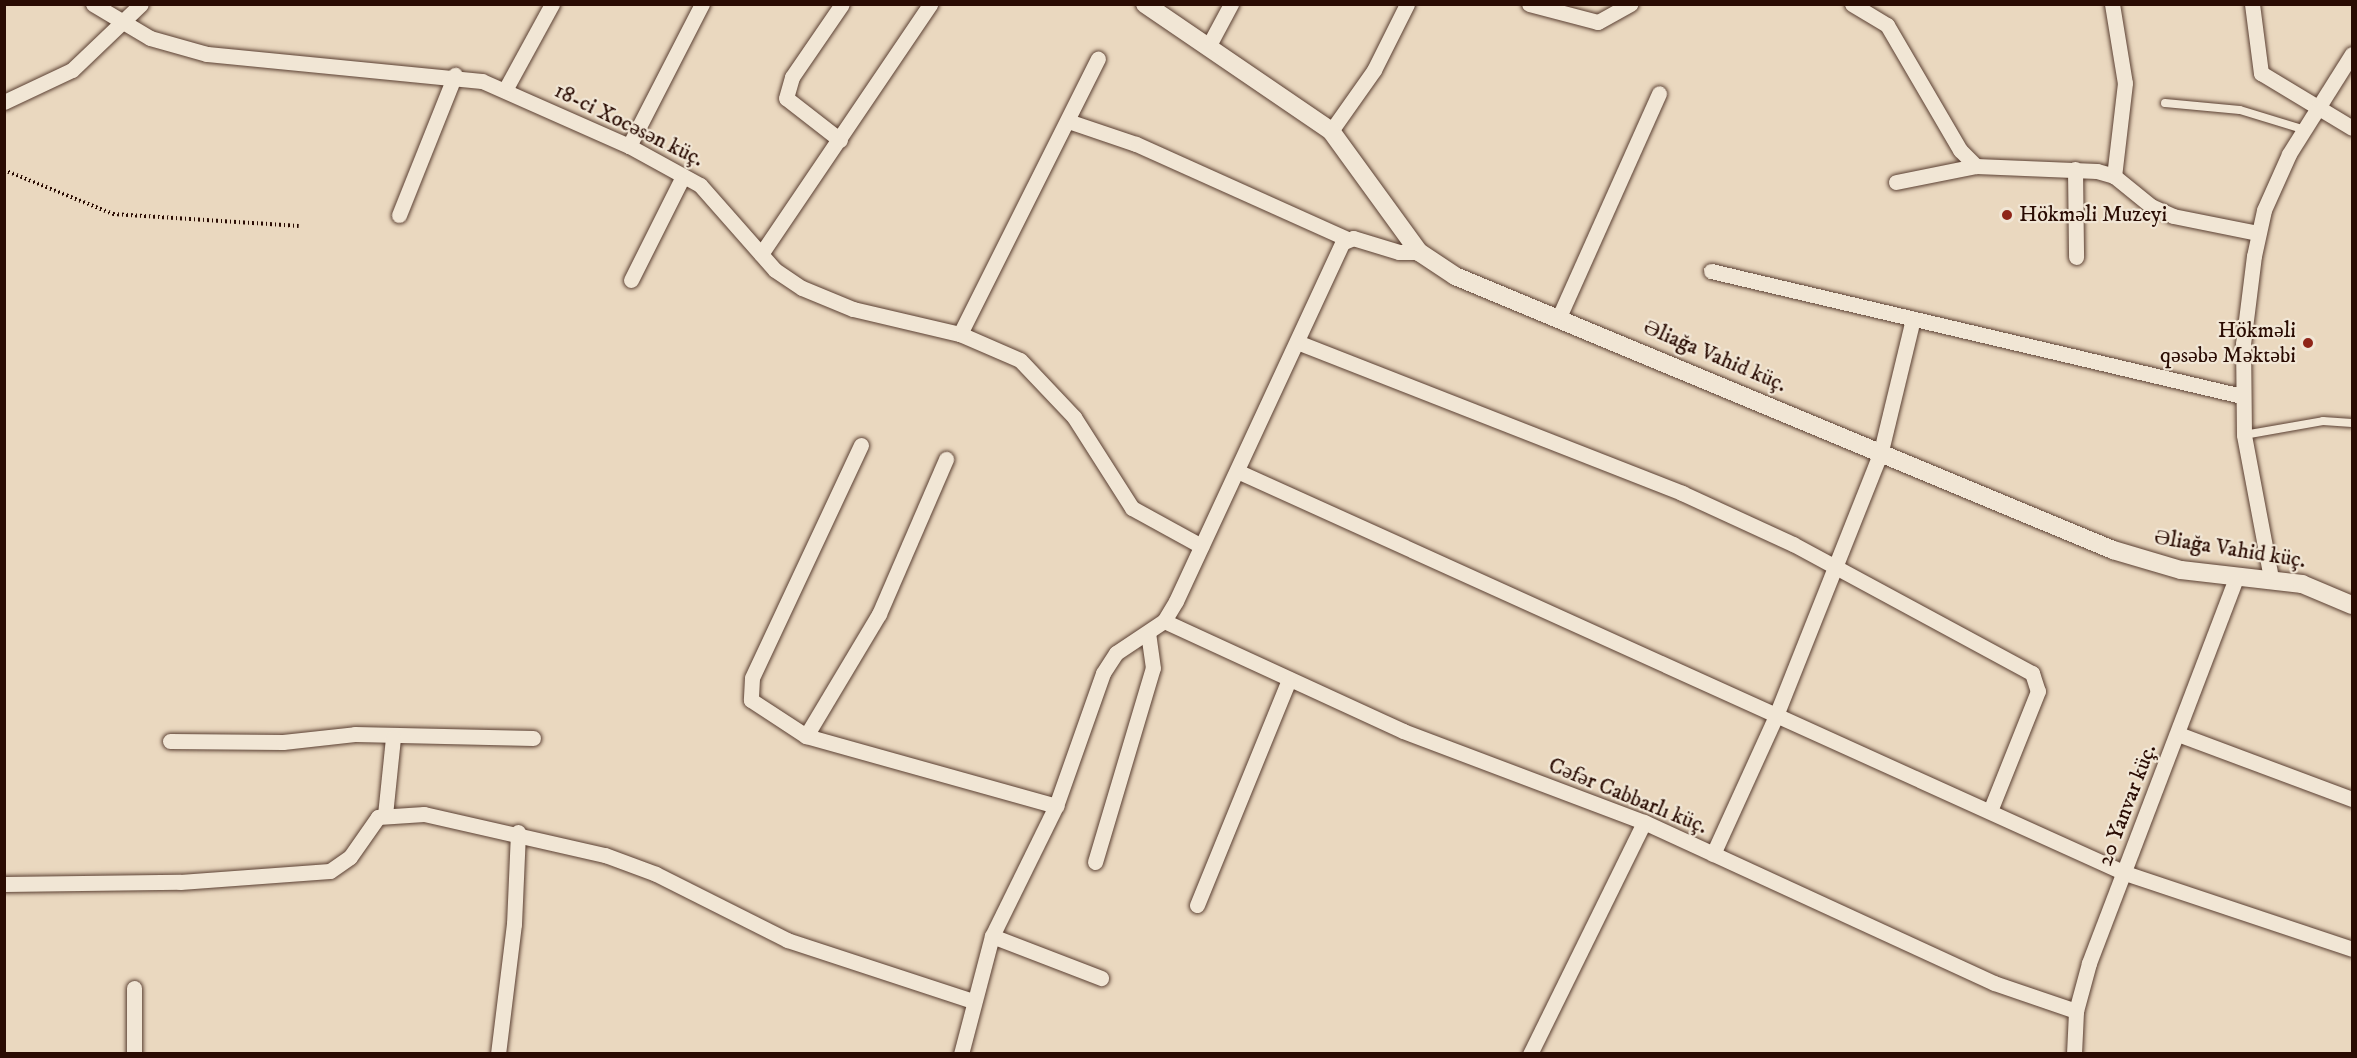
<!DOCTYPE html>
<meta charset="utf-8">
<style>
body{margin:0}
#map{position:relative;width:2357px;height:1058px;overflow:hidden;background:#ead8bf;font-family:"IM FELL DW Pica",serif}
div>[style]{position:absolute}
.path>*{height:4px;margin-top:-2px;transform-origin:0;background:repeating-linear-gradient(90deg,#2a0c03 0 1.5px,transparent 0 4.5px)}
.roads{filter:drop-shadow(0 0 2px #5a3f32) drop-shadow(0 0 2px #5a3f32)}
.service>*{height:8px;margin:-4px;padding:0 4px;transform-origin:4px;border-radius:4px;background:#f1e6d5}
.minor>*{height:15px;margin:-7.5px;padding:0 7.5px;transform-origin:7.5px;border-radius:7.5px;background:#f1e6d5}
.tertiary>*{height:18px;margin:-9px;padding:0 9px;transform-origin:9px;border-radius:9px;background:#f1e6d5}
.dots>*{width:16px;height:16px;translate:-50% -50%;box-sizing:border-box;border:3px solid #f1e6d5;border-radius:50%}
span{translate:-50% -50%;white-space:nowrap;text-align:center;line-height:1.15;-webkit-text-stroke:4.5px #f1e6d5;paint-order:stroke}
.street-label{font-size:22px;color:#2a0c03}
.poi-label{font-size:22px;color:#2a0c03}
.left{translate:0 -50%;text-align:left}
.right{translate:-100% -50%;text-align:right}
.frame{position:absolute;inset:0;border:6px solid #2a0c03;pointer-events:none}
</style>
<div id="map">
<div class="path">
<i style="left:4px;top:170px;width:118px;rotate:22deg"></i>
<i style="left:113px;top:214px;width:186px;rotate:3.7deg"></i>
</div>
<div class="roads">
<div class="service">
<i style="left:2165px;top:103px;width:75px;rotate:5.3deg"></i>
<i style="left:2240px;top:110px;width:65px;rotate:17deg"></i>
<i style="left:2244px;top:435px;width:80px;rotate:-10deg"></i>
<i style="left:2323px;top:421px;width:29px;rotate:4deg"></i>
</div>
<div class="minor">
<i style="left:93px;top:4px;width:66px;rotate:30.8deg"></i>
<i style="left:150px;top:38px;width:59px;rotate:15.7deg"></i>
<i style="left:207px;top:54px;width:276px;rotate:5.6deg"></i>
<i style="left:482px;top:81px;width:161px;rotate:23.9deg"></i>
<i style="left:629px;top:146px;width:81px;rotate:28.8deg"></i>
<i style="left:700px;top:185px;width:113px;rotate:48.6deg"></i>
<i style="left:775px;top:270px;width:32px;rotate:34deg"></i>
<i style="left:802px;top:288px;width:55px;rotate:22.4deg"></i>
<i style="left:853px;top:309px;width:110px;rotate:13.2deg"></i>
<i style="left:960px;top:334px;width:65px;rotate:23.4deg"></i>
<i style="left:1020px;top:360px;width:79px;rotate:46.5deg"></i>
<i style="left:1074px;top:417px;width:108px;rotate:57.5deg"></i>
<i style="left:1132px;top:508px;width:79px;rotate:28.8deg"></i>
<i style="left:1529px;top:4px;width:71px;rotate:14.6deg"></i>
<i style="left:1598px;top:22px;width:37px;rotate:-29deg"></i>
<i style="left:1852px;top:4px;width:41px;rotate:31deg"></i>
<i style="left:1887px;top:25px;width:145px;rotate:59.7deg"></i>
<i style="left:1960px;top:150px;width:23px;rotate:45deg"></i>
<i style="left:1976px;top:166px;width:121px;rotate:2.4deg"></i>
<i style="left:2097px;top:171px;width:18px;rotate:16deg"></i>
<i style="left:2114px;top:176px;width:48px;rotate:39deg"></i>
<i style="left:2151px;top:206px;width:24px;rotate:24deg"></i>
<i style="left:2173px;top:216px;width:87px;rotate:11.3deg"></i>
<i style="left:2112px;top:4px;width:80px;rotate:80.7deg"></i>
<i style="left:2125px;top:83px;width:94px;rotate:96.7deg"></i>
<i style="left:2252px;top:4px;width:70px;rotate:82.6deg"></i>
<i style="left:2261px;top:73px;width:106px;rotate:31.1deg"></i>
<i style="left:1208px;top:47px;width:49px;rotate:-61.9deg"></i>
<i style="left:505px;top:90px;width:98px;rotate:-61.3deg"></i>
<i style="left:4px;top:102px;width:75px;rotate:-25.2deg"></i>
<i style="left:72px;top:70px;width:95px;rotate:-43.7deg"></i>
<i style="left:1068px;top:121px;width:72px;rotate:18.7deg"></i>
<i style="left:1136px;top:144px;width:231px;rotate:24.2deg"></i>
<i style="left:1331px;top:131px;width:75px;rotate:-54.8deg"></i>
<i style="left:1374px;top:70px;width:74px;rotate:-63.4deg"></i>
<i style="left:840px;top:140px;width:68px;rotate:-142.1deg"></i>
<i style="left:786px;top:98px;width:22px;rotate:-74deg"></i>
<i style="left:792px;top:77px;width:88px;rotate:-55.6deg"></i>
<i style="left:629px;top:146px;width:160px;rotate:-62.8deg"></i>
<i style="left:2075px;top:169px;width:88px;rotate:89.3deg"></i>
<i style="left:1896px;top:182px;width:82px;rotate:-11.3deg"></i>
<i style="left:399px;top:215px;width:151px;rotate:-68.2deg"></i>
<i style="left:761px;top:254px;width:302px;rotate:-55.9deg"></i>
<i style="left:1711px;top:271px;width:546px;rotate:13.25deg"></i>
<i style="left:631px;top:280px;width:116px;rotate:-63.4deg"></i>
<i style="left:1559px;top:317px;width:245px;rotate:-65.9deg"></i>
<i style="left:960px;top:334px;width:308px;rotate:-63.4deg"></i>
<i style="left:1297px;top:342px;width:414px;rotate:21.4deg"></i>
<i style="left:1682px;top:493px;width:122px;rotate:24.7deg"></i>
<i style="left:1793px;top:544px;width:272px;rotate:28.4deg"></i>
<i style="left:2032px;top:673px;width:19px;rotate:72deg"></i>
<i style="left:2038px;top:691px;width:129px;rotate:111.8deg"></i>
<i style="left:861px;top:445px;width:257px;rotate:115.1deg"></i>
<i style="left:752px;top:678px;width:22px;rotate:93deg"></i>
<i style="left:751px;top:700px;width:66px;rotate:33.2deg"></i>
<i style="left:806px;top:736px;width:260px;rotate:15.6deg"></i>
<i style="left:1237px;top:471px;width:975px;rotate:24.36deg"></i>
<i style="left:2125px;top:873px;width:239px;rotate:18.5deg"></i>
<i style="left:2271px;top:578px;width:146px;rotate:-100.7deg"></i>
<i style="left:2244px;top:435px;width:91px;rotate:-90.6deg"></i>
<i style="left:2243px;top:344px;width:89px;rotate:-82.9deg"></i>
<i style="left:2254px;top:256px;width:47px;rotate:-77.7deg"></i>
<i style="left:2264px;top:210px;width:61px;rotate:-65.9deg"></i>
<i style="left:2289px;top:154px;width:118px;rotate:-57.8deg"></i>
<i style="left:1164px;top:621px;width:263px;rotate:24.7deg"></i>
<i style="left:1403px;top:731px;width:258px;rotate:20.7deg"></i>
<i style="left:1644px;top:822px;width:385px;rotate:24.7deg"></i>
<i style="left:1994px;top:983px;width:87px;rotate:18.9deg"></i>
<i style="left:2178px;top:734px;width:186px;rotate:20.5deg"></i>
<i style="left:806px;top:736px;width:142px;rotate:-59.1deg"></i>
<i style="left:879px;top:614px;width:169px;rotate:-66.6deg"></i>
<i style="left:170px;top:741px;width:113px;rotate:0.5deg"></i>
<i style="left:283px;top:742px;width:72px;rotate:-6.3deg"></i>
<i style="left:355px;top:734px;width:178px;rotate:1.3deg"></i>
<i style="left:385px;top:815px;width:78px;rotate:-84.1deg"></i>
<i style="left:1713px;top:854px;width:149px;rotate:-65.5deg"></i>
<i style="left:1775px;top:718px;width:287px;rotate:-68.3deg"></i>
<i style="left:1881px;top:451px;width:136px;rotate:-76.4deg"></i>
<i style="left:1095px;top:862px;width:202px;rotate:-73.4deg"></i>
<i style="left:1153px;top:668px;width:36px;rotate:-98deg"></i>
<i style="left:4px;top:884px;width:176px;rotate:-0.7deg"></i>
<i style="left:180px;top:882px;width:150px;rotate:-4.2deg"></i>
<i style="left:330px;top:871px;width:24px;rotate:-35deg"></i>
<i style="left:350px;top:857px;width:49px;rotate:-55deg"></i>
<i style="left:378px;top:817px;width:46px;rotate:-3.7deg"></i>
<i style="left:424px;top:814px;width:186px;rotate:12.8deg"></i>
<i style="left:605px;top:855px;width:54px;rotate:20.4deg"></i>
<i style="left:656px;top:874px;width:147px;rotate:26.7deg"></i>
<i style="left:787px;top:940px;width:196px;rotate:18.2deg"></i>
<i style="left:1197px;top:905px;width:244px;rotate:-67.8deg"></i>
<i style="left:992px;top:936px;width:117px;rotate:21.1deg"></i>
<i style="left:134px;top:988px;width:66px;rotate:90deg"></i>
<i style="left:498px;top:1054px;width:131px;rotate:-83deg"></i>
<i style="left:514px;top:924px;width:92px;rotate:-87.5deg"></i>
<i style="left:961px;top:1054px;width:122px;rotate:-75.3deg"></i>
<i style="left:992px;top:936px;width:145px;rotate:-63.8deg"></i>
<i style="left:1056px;top:806px;width:141px;rotate:-70.5deg"></i>
<i style="left:1103px;top:673px;width:24px;rotate:-57deg"></i>
<i style="left:1116px;top:653px;width:58px;rotate:-33.7deg"></i>
<i style="left:1164px;top:621px;width:23px;rotate:-59deg"></i>
<i style="left:1176px;top:601px;width:395px;rotate:-65.1deg"></i>
<i style="left:1342px;top:243px;width:12px;rotate:-24deg"></i>
<i style="left:1353px;top:238px;width:48px;rotate:16.9deg"></i>
<i style="left:1399px;top:252px;width:20px"></i>
<i style="left:1530px;top:1054px;width:258px;rotate:-63.8deg"></i>
<i style="left:2074px;top:1054px;width:43px;rotate:-87.3deg"></i>
<i style="left:2076px;top:1011px;width:50px;rotate:-74.8deg"></i>
<i style="left:2089px;top:963px;width:414px;rotate:-69.1deg"></i>
</div>
<div class="tertiary">
<i style="left:1145px;top:4px;width:225px;rotate:34.3deg"></i>
<i style="left:1331px;top:131px;width:150px;rotate:54deg"></i>
<i style="left:1419px;top:252px;width:43px;rotate:33.7deg"></i>
<i style="left:1455px;top:276px;width:713px;rotate:22.61deg"></i>
<i style="left:2113px;top:550px;width:71px;rotate:16.4deg"></i>
<i style="left:2181px;top:570px;width:122px;rotate:6.6deg"></i>
<i style="left:2302px;top:584px;width:54px;rotate:22.8deg"></i>
</div>
</div>
<div class="dots">
<i style="left:2007px;top:215px;background:#8f2418"></i>
<i style="left:2308px;top:343px;background:#8f2418"></i>
</div>
<div class="street-label">
<span style="left:629px;top:125px;rotate:26deg">18-ci Xocəsən küç.</span>
<span style="left:1715px;top:356px;rotate:23deg">Əliağa Vahid küç.</span>
<span style="left:2230px;top:549px;rotate:9deg">Əliağa Vahid küç.</span>
<span style="left:1628px;top:796px;rotate:22deg">Cəfər Cabbarlı küç.</span>
<span style="left:2127px;top:805px;rotate:-69deg">20 Yanvar küç.</span>
</div>
<div class="poi-label">
<span class="left" style="left:2019px;top:215px">Hökməli Muzeyi</span>
<span class="right" style="left:2296px;top:343px">Hökməli<br>qəsəbə Məktəbi</span>
</div>
<div class="frame"></div>
</div>
